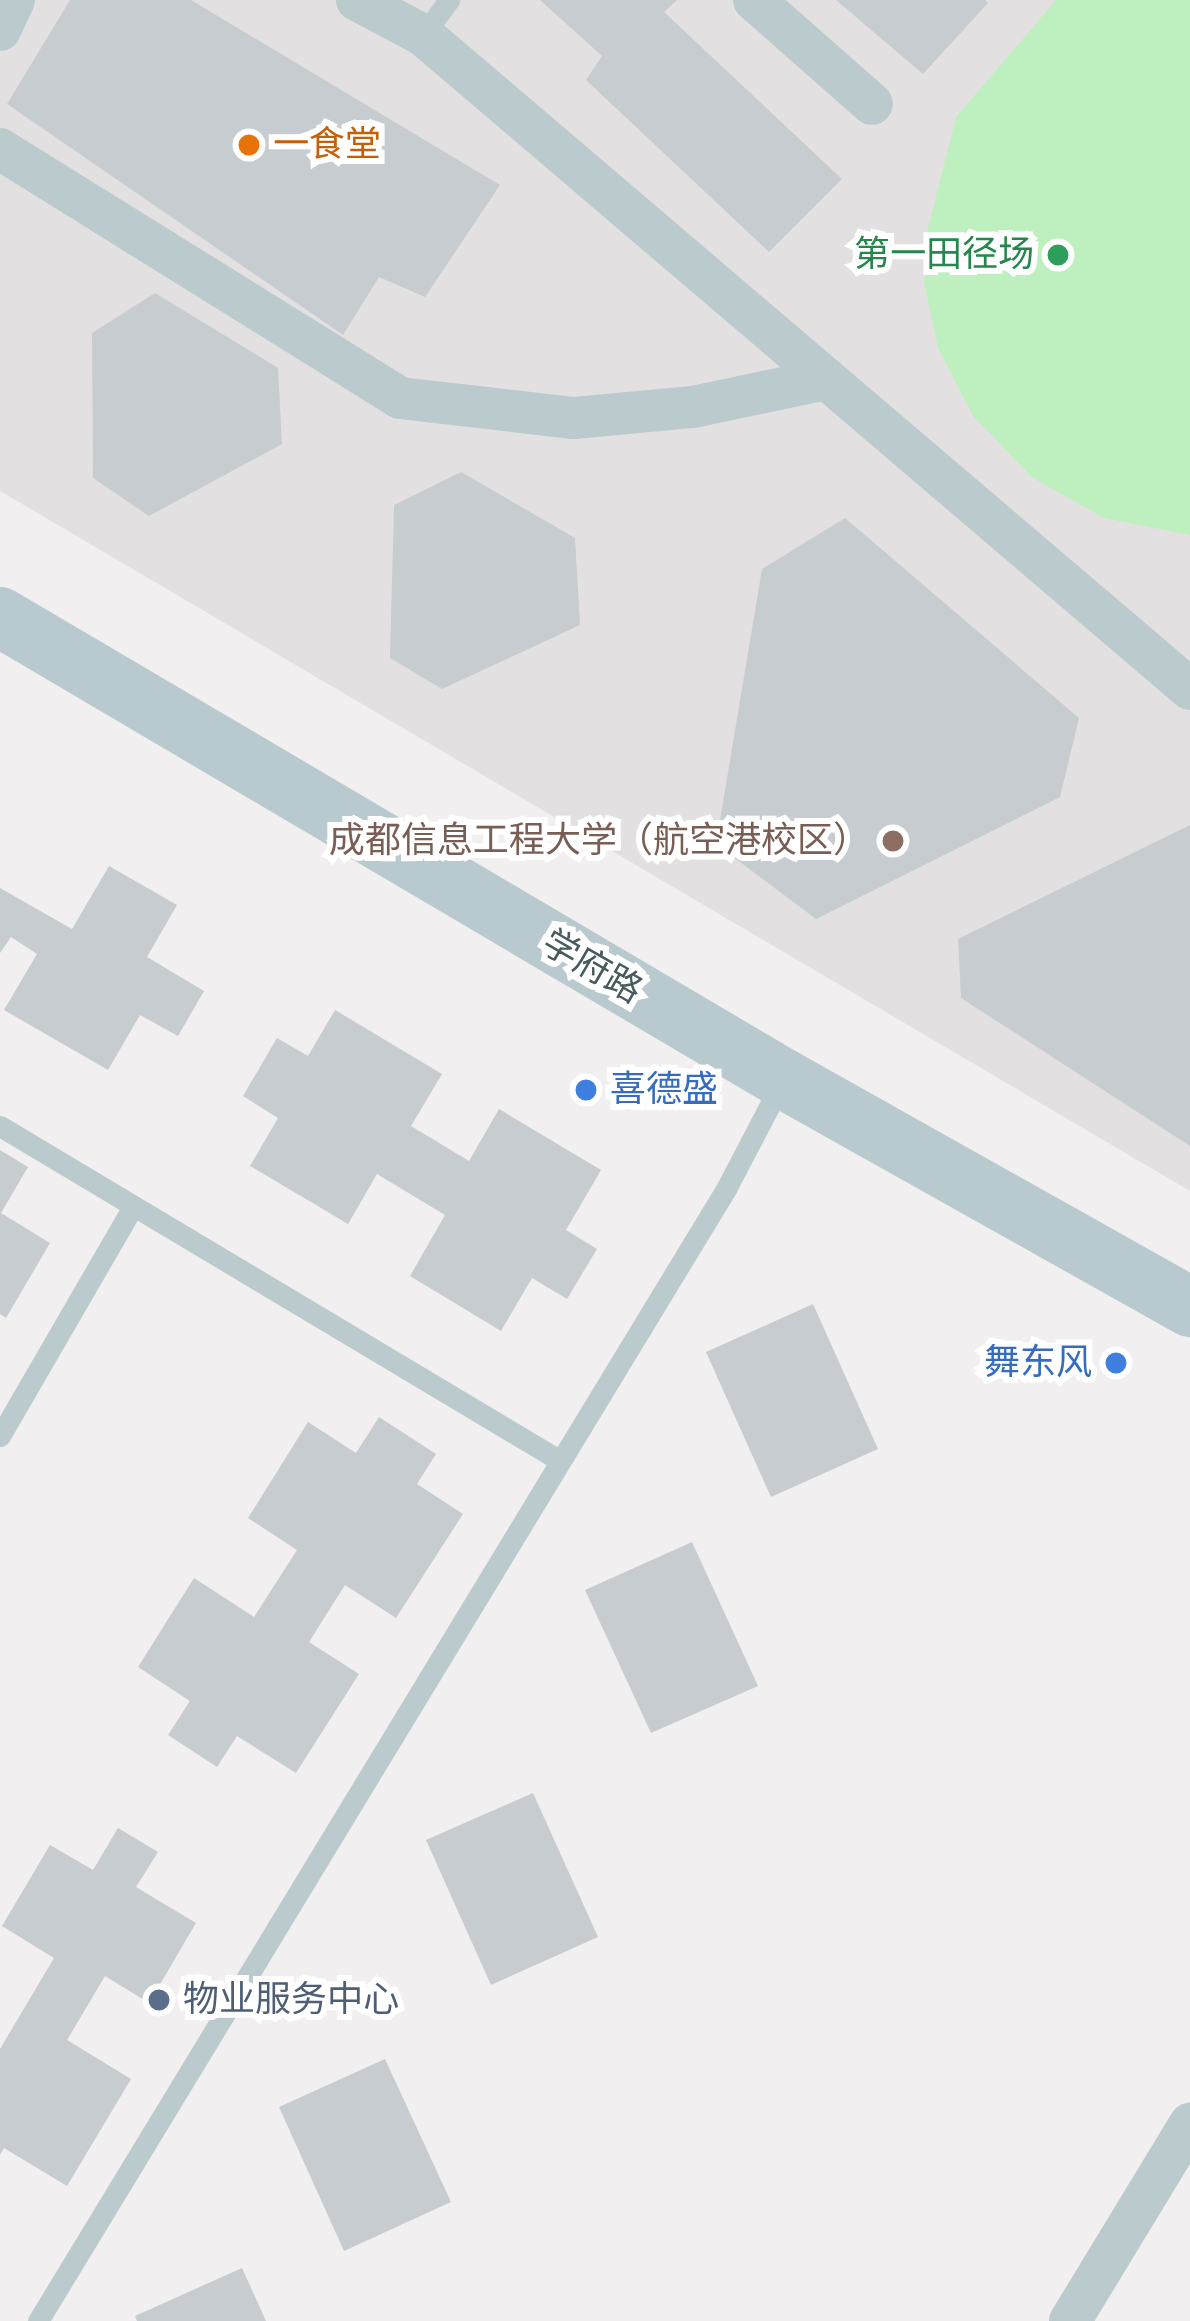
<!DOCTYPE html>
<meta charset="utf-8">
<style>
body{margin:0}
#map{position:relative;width:1190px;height:2321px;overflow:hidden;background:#f2eff0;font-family:"Roboto Condensed","Noto Sans SC",sans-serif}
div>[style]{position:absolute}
.education>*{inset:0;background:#e3e0e2}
.green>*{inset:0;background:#beefbf}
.building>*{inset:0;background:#c6cccf}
.lane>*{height:21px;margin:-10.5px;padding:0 10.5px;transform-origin:10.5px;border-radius:10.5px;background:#bbcacc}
.street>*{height:42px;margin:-21px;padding:0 21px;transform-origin:21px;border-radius:21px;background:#bbcacc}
.secondary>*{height:60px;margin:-30px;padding:0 30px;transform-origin:30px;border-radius:30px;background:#b8cace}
.dots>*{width:33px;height:33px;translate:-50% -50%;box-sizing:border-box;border:6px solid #fff;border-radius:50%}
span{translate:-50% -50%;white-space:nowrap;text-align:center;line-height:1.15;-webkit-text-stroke:12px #fff;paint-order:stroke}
.food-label{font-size:36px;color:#c56008}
.left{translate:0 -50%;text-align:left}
.leisure-label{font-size:36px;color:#27864d}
.right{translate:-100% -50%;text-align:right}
.education-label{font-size:36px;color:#785e54}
.street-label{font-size:36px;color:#475a5d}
.shop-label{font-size:36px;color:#366cbe}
.service-label{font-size:36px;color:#4e5e75}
</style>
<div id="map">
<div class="education">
<i style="clip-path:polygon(0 0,1190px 0,1190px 1191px,0 491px)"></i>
</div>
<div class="green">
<i style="clip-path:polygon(1056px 0,1190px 0,1190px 535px,1104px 518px,1033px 478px,973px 416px,938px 348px,924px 282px,928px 228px,956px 117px)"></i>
</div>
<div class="building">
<i style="clip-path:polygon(70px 0,191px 0,500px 185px,425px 297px,379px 277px,343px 335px,7px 104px)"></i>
<i style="clip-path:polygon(540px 0,677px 0,664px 12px,842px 179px,769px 252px,586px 80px,602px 56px)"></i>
<i style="clip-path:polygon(836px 0,985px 0,988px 3px,923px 74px)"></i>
<i style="clip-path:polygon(155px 293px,278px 368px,282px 444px,149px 516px,93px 478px,92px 333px)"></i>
<i style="clip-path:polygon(461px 472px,575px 538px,580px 625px,442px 689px,390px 658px,394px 505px)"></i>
<i style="clip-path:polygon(845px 518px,1079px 718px,1060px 797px,816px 919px,716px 844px,762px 569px)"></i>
<i style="clip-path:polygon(1190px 825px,1190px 1146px,961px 998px,958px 939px)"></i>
<i style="clip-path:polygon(109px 866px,177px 905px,147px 957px,204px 991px,178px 1036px,140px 1015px,108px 1070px,4px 1010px,37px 954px,11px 937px,0 953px,0 888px,72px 929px)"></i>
<i style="clip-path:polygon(335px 1010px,442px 1074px,411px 1126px,469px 1161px,499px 1109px,601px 1170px,566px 1230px,597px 1249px,567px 1299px,532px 1278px,501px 1331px,410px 1276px,445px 1215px,377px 1174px,348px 1224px,250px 1166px,278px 1118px,243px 1096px,277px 1038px,308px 1056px)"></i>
<i style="clip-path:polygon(0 1150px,28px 1167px,1px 1213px,50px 1243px,6px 1318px,0 1314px)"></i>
<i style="clip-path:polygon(813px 1304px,878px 1449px,771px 1497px,706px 1352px)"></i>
<i style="clip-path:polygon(379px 1417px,436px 1454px,417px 1484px,463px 1514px,396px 1618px,345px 1585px,309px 1642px,359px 1674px,296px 1773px,237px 1736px,217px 1767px,168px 1735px,190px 1701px,138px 1667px,194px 1578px,254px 1617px,297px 1550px,248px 1518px,308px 1422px,356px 1453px)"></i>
<i style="clip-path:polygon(692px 1542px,758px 1686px,651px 1733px,585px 1590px)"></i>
<i style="clip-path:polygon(533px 1793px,598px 1937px,491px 1985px,426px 1840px)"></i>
<i style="clip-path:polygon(118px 1828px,158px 1852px,136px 1887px,196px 1923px,149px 2003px,105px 1976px,67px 2040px,131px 2079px,67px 2186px,4px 2148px,0 2155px,0 2049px,54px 1958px,2px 1926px,50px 1845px,93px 1870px)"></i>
<i style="clip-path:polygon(385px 2059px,451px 2202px,344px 2251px,279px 2107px)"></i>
<i style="clip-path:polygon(242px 2268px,266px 2321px,137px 2321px,135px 2316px)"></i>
</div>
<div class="lane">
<i style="left:423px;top:35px;width:44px;rotate:-53.4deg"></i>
<i style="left:0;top:1126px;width:651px;rotate:30.86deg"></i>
<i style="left:0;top:1436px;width:265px;rotate:-59.9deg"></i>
<i style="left:38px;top:2321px;width:1325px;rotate:-58.71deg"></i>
<i style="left:726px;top:1189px;width:121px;rotate:-62.4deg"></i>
</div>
<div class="street">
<i style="left:357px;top:0;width:75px;rotate:27.9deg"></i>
<i style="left:423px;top:35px;width:1008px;rotate:40.45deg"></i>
<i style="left:754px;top:0;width:157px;rotate:41.4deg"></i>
<i style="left:0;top:30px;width:33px;rotate:-65deg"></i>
<i style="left:0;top:149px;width:471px;rotate:31.9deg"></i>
<i style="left:400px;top:398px;width:175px;rotate:6.6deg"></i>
<i style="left:574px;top:418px;width:120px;rotate:-5.3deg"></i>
<i style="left:693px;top:407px;width:136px;rotate:-11.9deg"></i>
<i style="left:1070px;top:2321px;width:231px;rotate:-58.7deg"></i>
</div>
<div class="secondary">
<i style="left:0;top:617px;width:910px;rotate:30.51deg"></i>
<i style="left:784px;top:1079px;width:466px;rotate:29.3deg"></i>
</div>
<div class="dots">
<i style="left:249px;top:145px;background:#e8710a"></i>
<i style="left:1058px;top:255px;background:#2e9e5b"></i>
<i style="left:893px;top:841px;background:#8d6e63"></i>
<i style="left:586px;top:1090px;background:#3f7fe0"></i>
<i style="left:1116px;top:1363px;background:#3f7fe0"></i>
<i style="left:159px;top:2000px;background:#5c6f8a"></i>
</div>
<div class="food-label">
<span class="left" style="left:273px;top:145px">一食堂</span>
</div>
<div class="leisure-label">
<span class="right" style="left:1034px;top:255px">第一田径场</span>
</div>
<div class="education-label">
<span class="right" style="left:869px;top:841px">成都信息工程大学（航空港校区）</span>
</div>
<div class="street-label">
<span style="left:592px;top:967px;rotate:30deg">学府路</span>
</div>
<div class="shop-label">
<span class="left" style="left:610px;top:1090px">喜德盛</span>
<span class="right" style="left:1092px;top:1363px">舞东风</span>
</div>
<div class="service-label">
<span class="left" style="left:183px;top:2000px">物业服务中心</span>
</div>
</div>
